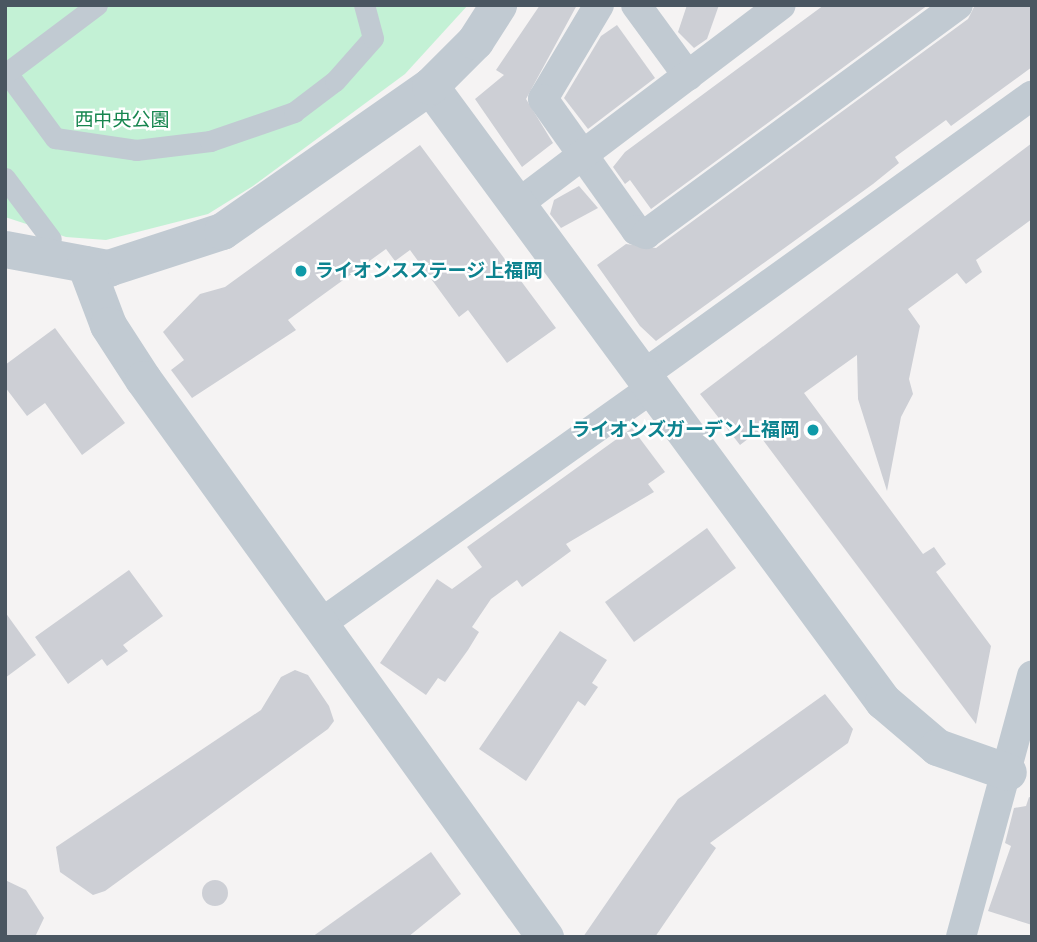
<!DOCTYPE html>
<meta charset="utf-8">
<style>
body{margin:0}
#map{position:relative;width:1037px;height:942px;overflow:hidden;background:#f5f3f3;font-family:"DejaVu Sans","Noto Sans JP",sans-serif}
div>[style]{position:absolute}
.green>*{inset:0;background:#c3f1d5}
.building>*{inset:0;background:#cdcfd5}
.round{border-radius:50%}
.pedestrian>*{height:21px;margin:-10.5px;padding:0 10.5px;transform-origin:10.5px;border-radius:10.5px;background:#c1cad2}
.minor>*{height:30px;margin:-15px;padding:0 15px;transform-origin:15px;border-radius:15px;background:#c1cad2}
.tertiary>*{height:37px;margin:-18.5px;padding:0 18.5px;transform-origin:18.5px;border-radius:18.5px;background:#c1cad2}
.dots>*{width:19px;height:19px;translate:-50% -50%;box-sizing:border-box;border:4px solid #fff;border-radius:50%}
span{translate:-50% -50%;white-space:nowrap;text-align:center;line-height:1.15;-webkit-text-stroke:5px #fff;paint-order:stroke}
.park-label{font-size:19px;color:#17864f}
.culture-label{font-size:19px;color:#0d838f;font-weight:700}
.left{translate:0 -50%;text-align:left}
.right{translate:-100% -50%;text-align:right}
.frame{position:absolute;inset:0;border:7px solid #4a5661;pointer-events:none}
</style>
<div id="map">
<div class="green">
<i style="clip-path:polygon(5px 5px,468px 5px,405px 74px,253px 186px,208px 214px,106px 240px,66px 237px,5px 217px)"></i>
</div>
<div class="building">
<i style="clip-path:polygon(540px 5px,577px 5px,526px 99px,553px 143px,522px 167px,475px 99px,504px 75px,496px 70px)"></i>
<i style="clip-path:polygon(687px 5px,719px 5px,707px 39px,694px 48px,678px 32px)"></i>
<i style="clip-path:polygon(824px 5px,928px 5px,651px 209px,630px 180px,625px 184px,613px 167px,625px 152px)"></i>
<i style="clip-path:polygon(975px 5px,1032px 5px,1032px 67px,951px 126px,946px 120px,895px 157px,899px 163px,873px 184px,656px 341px,640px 326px,597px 265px,626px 244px,656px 248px,968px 19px)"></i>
<i style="clip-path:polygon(617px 25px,655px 78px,588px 129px,564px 98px,601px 36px)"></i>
<i style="clip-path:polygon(1032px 143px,1032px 219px,976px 260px,982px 272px,966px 284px,957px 273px,908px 309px,920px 326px,909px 379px,913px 394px,901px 417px,887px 491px,858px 399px,857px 355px,804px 393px,923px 554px,934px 547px,946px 564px,936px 572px,991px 646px,976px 724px,757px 432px,740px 445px,700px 394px)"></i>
<i style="clip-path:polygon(420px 145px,556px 328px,507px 363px,468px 310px,459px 317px,410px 250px,395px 261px,386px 249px,288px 320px,296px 330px,192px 398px,171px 370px,184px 360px,163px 332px,200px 294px,225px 287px)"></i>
<i style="clip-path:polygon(579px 186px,598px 208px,561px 228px,550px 214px,554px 200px)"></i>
<i style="clip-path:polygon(55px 328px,125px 423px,82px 455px,45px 403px,27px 416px,5px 387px,5px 365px)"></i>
<i style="clip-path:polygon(632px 428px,665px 472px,648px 484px,654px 492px,566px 544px,571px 551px,522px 587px,517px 580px,491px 599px,472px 627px,479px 632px,468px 650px,445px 682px,438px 678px,426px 695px,380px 663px,437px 579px,452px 589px,482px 567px,467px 547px)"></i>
<i style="clip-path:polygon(707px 528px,736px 568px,634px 642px,605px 602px)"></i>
<i style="clip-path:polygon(129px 570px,163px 616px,123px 645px,128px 651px,107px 666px,102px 659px,68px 684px,35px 637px)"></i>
<i style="clip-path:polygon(5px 612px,36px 655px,5px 678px)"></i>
<i style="clip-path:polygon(560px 631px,607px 660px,592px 683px,598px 687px,585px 706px,578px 701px,526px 781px,479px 749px)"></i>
<i style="clip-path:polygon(295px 670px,308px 675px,329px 706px,334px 721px,328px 729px,105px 891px,93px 895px,60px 872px,56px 847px,261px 710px,281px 677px)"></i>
<i style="clip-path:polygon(825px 694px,853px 729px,848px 743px,710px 843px,716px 848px,655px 937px,583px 937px,678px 799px)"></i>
<i style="clip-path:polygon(1029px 797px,1032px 798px,1032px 925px,988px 911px,1011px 846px,1005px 843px,1014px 808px,1026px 806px)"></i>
<i style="clip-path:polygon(431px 852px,461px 894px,408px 937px,312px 937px)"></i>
<i class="round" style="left:202px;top:880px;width:26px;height:26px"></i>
<i style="clip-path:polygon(5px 880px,26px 890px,44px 918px,35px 937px,5px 937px)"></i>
</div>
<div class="pedestrian">
<i style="left:7px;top:73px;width:81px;rotate:53.6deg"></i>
<i style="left:55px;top:138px;width:82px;rotate:8.4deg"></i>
<i style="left:136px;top:150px;width:75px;rotate:-6.9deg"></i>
<i style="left:210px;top:141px;width:89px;rotate:-19deg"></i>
<i style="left:294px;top:112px;width:51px;rotate:-37.1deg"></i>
<i style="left:335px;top:81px;width:57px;rotate:-48.5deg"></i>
<i style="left:373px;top:38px;width:34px;rotate:-105deg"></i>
<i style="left:5px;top:74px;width:115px;rotate:-36.9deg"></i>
<i style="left:5px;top:178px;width:76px;rotate:53deg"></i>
</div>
<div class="minor">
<i style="left:599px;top:5px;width:109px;rotate:120.8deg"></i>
<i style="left:543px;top:99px;width:161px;rotate:54.6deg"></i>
<i style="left:636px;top:230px;width:11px;rotate:22deg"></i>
<i style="left:646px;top:234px;width:387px;rotate:-36.3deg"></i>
<i style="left:636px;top:5px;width:88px;rotate:53.8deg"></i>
<i style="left:519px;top:203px;width:328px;rotate:-37.1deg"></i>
<i style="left:643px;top:375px;width:479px;rotate:-35.7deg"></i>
<i style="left:320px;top:624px;width:409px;rotate:-35.4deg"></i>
<i style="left:961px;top:937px;width:271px;rotate:-74.8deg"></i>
</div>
<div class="tertiary">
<i style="left:430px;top:86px;width:764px;rotate:53.63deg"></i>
<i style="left:883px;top:701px;width:71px;rotate:40.4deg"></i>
<i style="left:937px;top:747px;width:75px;rotate:19.4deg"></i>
<i style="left:5px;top:249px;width:105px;rotate:10.5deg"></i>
<i style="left:108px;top:268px;width:120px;rotate:-18deg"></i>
<i style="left:222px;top:231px;width:254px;rotate:-34.9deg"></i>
<i style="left:430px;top:86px;width:64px;rotate:-45deg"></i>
<i style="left:475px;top:41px;width:43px;rotate:-57.4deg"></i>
<i style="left:85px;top:264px;width:65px;rotate:69.3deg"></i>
<i style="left:108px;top:325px;width:64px;rotate:57.1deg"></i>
<i style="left:143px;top:379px;width:688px;rotate:54.23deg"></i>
</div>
<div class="dots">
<i style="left:301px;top:271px;background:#0f9aa8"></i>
<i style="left:813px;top:430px;background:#0f9aa8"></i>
</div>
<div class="park-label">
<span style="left:122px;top:120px">西中央公園</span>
</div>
<div class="culture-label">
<span class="left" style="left:315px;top:271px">ライオンスステージ上福岡</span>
<span class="right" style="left:799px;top:430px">ライオンズガーデン上福岡</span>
</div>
<div class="frame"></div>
</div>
